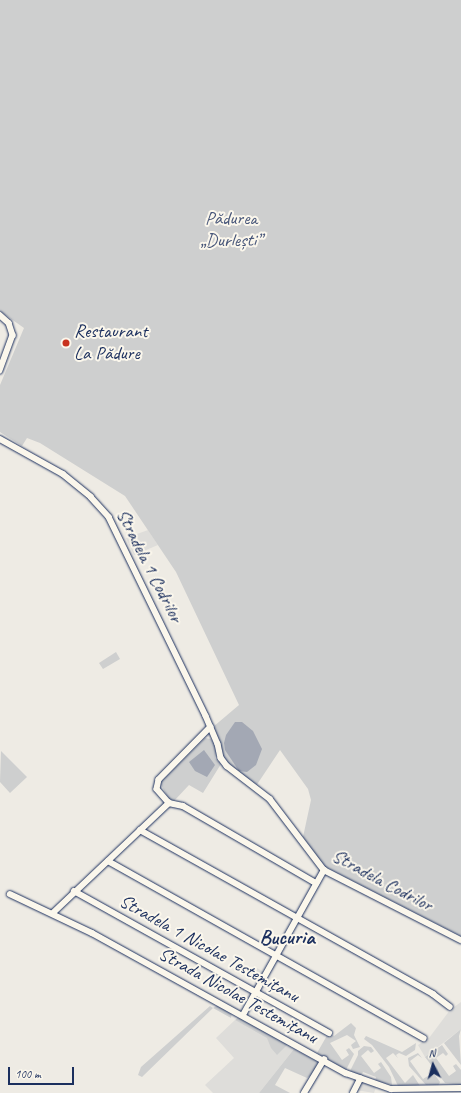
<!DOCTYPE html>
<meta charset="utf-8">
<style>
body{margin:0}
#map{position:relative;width:461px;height:1093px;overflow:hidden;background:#eeebe4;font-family:Caveat,sans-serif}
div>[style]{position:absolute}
.built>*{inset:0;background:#deddda}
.green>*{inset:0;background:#cecfcf}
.water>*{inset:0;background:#a3a8b4}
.roads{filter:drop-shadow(0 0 1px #1b2f5e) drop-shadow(0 0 1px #1b2f5e)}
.minor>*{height:5.5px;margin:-2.75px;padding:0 2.75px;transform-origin:2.75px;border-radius:2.75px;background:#fbf7ec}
.dots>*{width:11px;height:11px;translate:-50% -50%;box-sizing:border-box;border:2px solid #fbf7ec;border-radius:50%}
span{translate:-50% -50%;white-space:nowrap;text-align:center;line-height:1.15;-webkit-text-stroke:4px #fbf7ec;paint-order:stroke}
.park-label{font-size:19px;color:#48577a}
.poi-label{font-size:19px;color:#1b2f5e}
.left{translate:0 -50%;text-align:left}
.street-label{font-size:19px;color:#1b2f5e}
.quarter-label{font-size:21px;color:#1b2f5e;font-weight:700}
.north{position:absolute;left:413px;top:1045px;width:40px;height:40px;-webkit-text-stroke:3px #fbf7ec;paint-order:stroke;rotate:354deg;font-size:11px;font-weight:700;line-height:16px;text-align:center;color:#1b2f5e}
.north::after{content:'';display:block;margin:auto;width:14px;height:18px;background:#1b2f5e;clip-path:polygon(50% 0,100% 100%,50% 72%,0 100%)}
.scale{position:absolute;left:8px;top:1067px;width:66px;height:18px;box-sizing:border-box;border:2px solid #1b2f5e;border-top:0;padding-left:5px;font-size:12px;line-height:14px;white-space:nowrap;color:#1b2f5e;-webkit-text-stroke:3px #fbf7ec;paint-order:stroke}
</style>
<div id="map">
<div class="built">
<i style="clip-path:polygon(148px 530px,158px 545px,134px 555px,126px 538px)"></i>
<i style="clip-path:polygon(253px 966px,264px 972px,259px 982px,248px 975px)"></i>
<i style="clip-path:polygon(461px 1002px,461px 1029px,425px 1057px,418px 1045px,429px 1038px,450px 1010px)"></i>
<i style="clip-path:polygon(235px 1020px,294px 1049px,259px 1093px,213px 1093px,205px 1085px,234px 1058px,216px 1038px)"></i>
<i style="clip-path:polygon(360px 1082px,376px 1087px,374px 1093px,356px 1090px)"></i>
</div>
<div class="green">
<i style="clip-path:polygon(0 0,461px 0,461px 936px,324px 866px,303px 837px,311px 800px,308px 789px,280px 750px,256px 786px,224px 759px,213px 727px,239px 705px,176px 572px,125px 496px,40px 443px,27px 438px,22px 446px,0 432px,0 385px,24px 328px,0 311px)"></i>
<i style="clip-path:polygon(116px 652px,120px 659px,103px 669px,99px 663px)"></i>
<i style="clip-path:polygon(205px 738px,211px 739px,217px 748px,215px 758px,221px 764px,203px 793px,189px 785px,174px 801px,169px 799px,160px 783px)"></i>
<i style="clip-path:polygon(1px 751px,27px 777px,10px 793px,0 782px)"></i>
<i style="clip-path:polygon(218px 1005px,232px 1012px,231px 1018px,213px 1008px,142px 1077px,138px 1075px,141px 1067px,210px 1006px,213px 1008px)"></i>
<i style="clip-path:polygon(239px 1017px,290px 1044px,291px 1047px,287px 1045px,277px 1055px,271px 1048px,267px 1038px,235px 1020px)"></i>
<i style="clip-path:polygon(351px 1023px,356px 1028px,354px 1035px,360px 1047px,353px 1049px,351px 1045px,356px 1041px,347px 1035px,330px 1043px,342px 1060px,349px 1055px,346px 1050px,349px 1048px,354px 1054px,346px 1070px,317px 1053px,329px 1032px,334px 1036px)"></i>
<i style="clip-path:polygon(461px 1029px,459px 1036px,461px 1065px,444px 1043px)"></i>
<i style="clip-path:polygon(366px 1036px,402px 1052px,416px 1043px,415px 1050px,406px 1056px,399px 1053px,396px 1055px,398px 1058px,393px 1053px,386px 1058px,405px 1083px,413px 1075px,420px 1086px,398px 1086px,389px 1067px,372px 1045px,364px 1039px)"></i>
<i style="clip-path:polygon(442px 1045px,448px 1054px,446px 1056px,443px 1053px,436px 1058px,449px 1076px,456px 1071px,453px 1066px,456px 1064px,461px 1070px,461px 1085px,445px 1083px,425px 1057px)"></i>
<i style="clip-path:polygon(364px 1046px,371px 1047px,374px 1051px,371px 1053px,368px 1050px,361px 1056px,374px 1073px,381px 1068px,378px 1064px,381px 1062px,391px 1077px,392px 1085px,375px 1081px,376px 1077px,363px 1072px,361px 1076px,350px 1071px,358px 1055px,358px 1051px)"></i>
<i style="clip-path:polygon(294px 1049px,318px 1062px,313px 1074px,307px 1078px,285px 1068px,275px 1085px,290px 1093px,259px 1093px)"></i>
<i style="clip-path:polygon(418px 1053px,422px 1058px,418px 1055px,410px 1061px,423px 1079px,431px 1074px,430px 1068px,440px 1082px,438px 1086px,426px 1085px,409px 1066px,408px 1058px)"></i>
</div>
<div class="water">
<i style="clip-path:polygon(235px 722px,242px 722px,253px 731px,262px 749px,256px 765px,247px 772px,239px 771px,225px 750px,224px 743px,226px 735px)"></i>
<i style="clip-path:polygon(204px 750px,215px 765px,207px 777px,195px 771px,189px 762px)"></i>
</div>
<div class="roads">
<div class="minor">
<i style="left:0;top:315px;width:12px;rotate:42deg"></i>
<i style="left:9px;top:323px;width:13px;rotate:72deg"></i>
<i style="left:13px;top:335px;width:38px;rotate:110deg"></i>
<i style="left:0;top:439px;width:72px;rotate:29.1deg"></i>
<i style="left:63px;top:474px;width:36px;rotate:39deg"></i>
<i style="left:91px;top:497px;width:27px;rotate:48deg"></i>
<i style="left:109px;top:517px;width:221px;rotate:64deg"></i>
<i style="left:206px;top:716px;width:30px;rotate:67deg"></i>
<i style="left:218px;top:744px;width:14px;rotate:78deg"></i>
<i style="left:221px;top:758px;width:10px;rotate:53deg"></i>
<i style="left:227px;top:766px;width:54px;rotate:37.5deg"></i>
<i style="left:270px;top:799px;width:89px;rotate:52.7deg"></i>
<i style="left:324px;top:870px;width:154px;rotate:27.1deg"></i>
<i style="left:211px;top:727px;width:74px;rotate:134.5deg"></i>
<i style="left:159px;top:780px;width:9px;rotate:103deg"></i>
<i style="left:157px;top:789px;width:18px;rotate:49deg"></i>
<i style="left:169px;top:803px;width:14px;rotate:12deg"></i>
<i style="left:183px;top:806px;width:154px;rotate:30.1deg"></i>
<i style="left:140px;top:830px;width:336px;rotate:29.2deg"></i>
<i style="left:433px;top:994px;width:21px;rotate:37deg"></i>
<i style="left:108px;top:861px;width:362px;rotate:29.3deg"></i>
<i style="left:74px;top:891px;width:292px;rotate:29.1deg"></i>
<i style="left:10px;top:894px;width:91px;rotate:25.4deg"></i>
<i style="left:92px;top:933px;width:290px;rotate:28.9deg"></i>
<i style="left:346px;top:1073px;width:48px;rotate:19.6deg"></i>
<i style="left:391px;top:1089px;width:70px;rotate:-0.8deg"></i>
<i style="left:53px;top:913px;width:160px;rotate:-43.5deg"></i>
<i style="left:243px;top:1015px;width:166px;rotate:-60.8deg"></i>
<i style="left:304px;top:1093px;width:39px;rotate:-59deg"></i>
<i style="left:353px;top:1093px;width:16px;rotate:-63deg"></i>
</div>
</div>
<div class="dots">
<i style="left:66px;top:343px;background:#c8321e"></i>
</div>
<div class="park-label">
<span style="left:231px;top:230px">Pădurea<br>„Durlești”</span>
</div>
<div class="poi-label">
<span class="left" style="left:74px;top:343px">Restaurant<br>La Pădure</span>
</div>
<div class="street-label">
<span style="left:149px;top:566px;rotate:63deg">Stradela 1 Codrilor</span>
<span style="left:382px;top:881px;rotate:28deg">Stradela Codrilor</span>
<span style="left:209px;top:949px;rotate:29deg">Stradela 1 Nicolae Testemițanu</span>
<span style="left:238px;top:996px;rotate:29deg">Strada Nicolae Testemițanu</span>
</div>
<div class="quarter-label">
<span style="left:287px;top:937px">Bucuria</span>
</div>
<div class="north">N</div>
<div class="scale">100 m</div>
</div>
